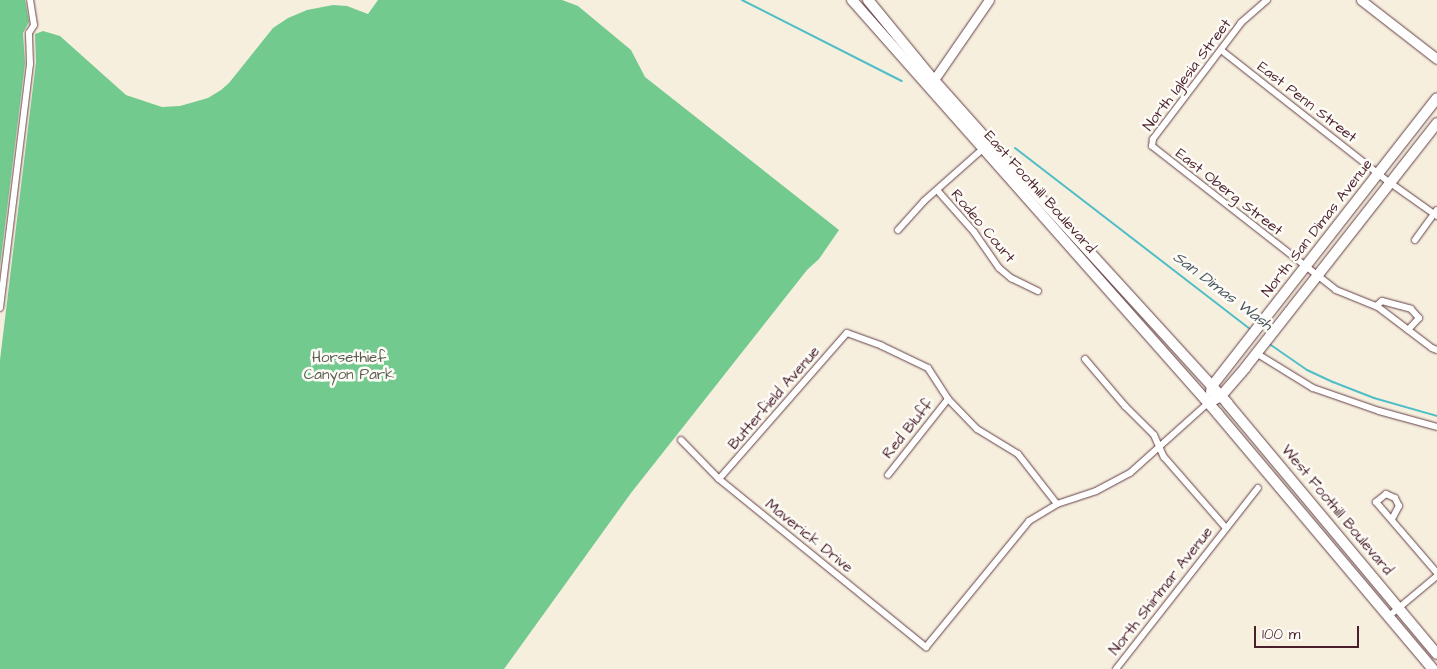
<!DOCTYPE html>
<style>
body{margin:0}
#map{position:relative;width:1437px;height:669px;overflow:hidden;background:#f7efde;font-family:"Architects Daughter",sans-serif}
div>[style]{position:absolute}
.green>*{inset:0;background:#73ca8f}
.stream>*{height:2px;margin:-1px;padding:0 1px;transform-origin:1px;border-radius:1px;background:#50bec6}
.roads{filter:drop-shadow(0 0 1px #643e46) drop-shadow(0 0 1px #643e46)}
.minor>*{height:6px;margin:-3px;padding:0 3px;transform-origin:3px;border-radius:3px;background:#fff}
.secondary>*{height:9px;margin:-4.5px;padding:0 4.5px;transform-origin:4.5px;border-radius:4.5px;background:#fff}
.primary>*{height:10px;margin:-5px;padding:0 5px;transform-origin:5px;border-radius:5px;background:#fff}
span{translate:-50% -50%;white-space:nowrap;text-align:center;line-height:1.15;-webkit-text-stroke:5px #fdfcf7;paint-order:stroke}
.street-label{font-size:15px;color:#4a1f2b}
.park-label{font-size:15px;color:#585b4e}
.water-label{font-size:16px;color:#4c5761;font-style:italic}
.scale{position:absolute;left:1254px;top:626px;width:105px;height:22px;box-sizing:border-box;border:2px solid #4a1f2b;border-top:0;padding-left:6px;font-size:15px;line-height:18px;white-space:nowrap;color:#4a1f2b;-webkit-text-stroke:4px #fdfcf7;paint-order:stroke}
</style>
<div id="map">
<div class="green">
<i style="clip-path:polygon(0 0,25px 0,29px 22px,23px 33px,25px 63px,0 266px)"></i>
<i style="clip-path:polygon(378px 0,562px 0,578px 6px,631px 50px,645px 77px,839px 230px,819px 259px,807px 270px,631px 493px,504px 669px,0 669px,0 360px,36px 62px,35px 34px,43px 31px,60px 36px,126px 95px,162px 107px,180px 106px,208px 98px,221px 90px,229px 83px,273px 28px,288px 18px,307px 10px,333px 5px,347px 6px,368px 14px)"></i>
</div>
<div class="stream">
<i style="left:742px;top:0;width:179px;rotate:26.9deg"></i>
<i style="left:1015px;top:148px;width:297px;rotate:37.6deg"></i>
<i style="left:1268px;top:343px;width:47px;rotate:34.7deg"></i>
<i style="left:1307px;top:370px;width:29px;rotate:25deg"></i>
<i style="left:1333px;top:382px;width:44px;rotate:21.3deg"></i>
<i style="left:1374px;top:398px;width:66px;rotate:15.9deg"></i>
</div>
<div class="roads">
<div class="minor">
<i style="left:1267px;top:0;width:35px;rotate:139deg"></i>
<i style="left:1241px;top:23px;width:146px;rotate:127.2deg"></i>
<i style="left:1153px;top:139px;width:7px;rotate:98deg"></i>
<i style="left:1152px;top:146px;width:234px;rotate:38deg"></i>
<i style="left:1336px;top:290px;width:45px;rotate:22deg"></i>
<i style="left:1378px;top:307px;width:68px;rotate:37.2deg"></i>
<i style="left:1432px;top:348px;width:5px;rotate:22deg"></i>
<i style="left:1221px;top:50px;width:214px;rotate:38.2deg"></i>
<i style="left:1389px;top:182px;width:59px;rotate:35.3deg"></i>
<i style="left:937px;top:190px;width:56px;rotate:48.6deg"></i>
<i style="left:974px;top:232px;width:44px;rotate:55.2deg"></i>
<i style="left:999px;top:268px;width:16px;rotate:40deg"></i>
<i style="left:1011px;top:278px;width:30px;rotate:26deg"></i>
<i style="left:898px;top:230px;width:39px;rotate:-48deg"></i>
<i style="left:924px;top:201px;width:81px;rotate:-41.5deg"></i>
<i style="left:1415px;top:240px;width:37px;rotate:-54deg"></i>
<i style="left:1376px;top:306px;width:8px;rotate:-40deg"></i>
<i style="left:1382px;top:301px;width:30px;rotate:15deg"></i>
<i style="left:1411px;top:309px;width:12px;rotate:48deg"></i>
<i style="left:1419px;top:318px;width:16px;rotate:133deg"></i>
<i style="left:0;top:308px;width:246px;rotate:-83deg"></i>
<i style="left:30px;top:64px;width:31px;rotate:-92deg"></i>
<i style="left:29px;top:33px;width:9px;rotate:-58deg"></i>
<i style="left:34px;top:25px;width:25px;rotate:-99deg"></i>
<i style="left:1256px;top:353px;width:67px;rotate:31.6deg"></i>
<i style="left:1313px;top:388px;width:70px;rotate:19.2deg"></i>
<i style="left:1379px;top:411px;width:60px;rotate:15.4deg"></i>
<i style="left:1085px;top:359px;width:62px;rotate:49.6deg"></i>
<i style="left:1125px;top:406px;width:41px;rotate:45deg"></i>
<i style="left:1154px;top:435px;width:24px;rotate:66deg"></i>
<i style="left:1164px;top:457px;width:94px;rotate:48.9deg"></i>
<i style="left:681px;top:440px;width:54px;rotate:45.7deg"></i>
<i style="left:719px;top:479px;width:267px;rotate:39.1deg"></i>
<i style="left:926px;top:647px;width:163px;rotate:-50.7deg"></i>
<i style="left:1029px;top:521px;width:33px;rotate:-31deg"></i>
<i style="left:1057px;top:504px;width:41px;rotate:-18.4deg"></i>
<i style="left:1096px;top:491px;width:38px;rotate:-28deg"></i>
<i style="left:1130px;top:473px;width:105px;rotate:-41.9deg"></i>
<i style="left:888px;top:475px;width:97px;rotate:-51.7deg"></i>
<i style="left:719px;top:479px;width:194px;rotate:-48.8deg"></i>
<i style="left:847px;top:333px;width:37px;rotate:20deg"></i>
<i style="left:882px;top:346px;width:51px;rotate:25.6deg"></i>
<i style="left:928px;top:368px;width:37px;rotate:57deg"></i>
<i style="left:948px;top:399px;width:42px;rotate:46deg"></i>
<i style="left:977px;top:429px;width:48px;rotate:31.4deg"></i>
<i style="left:1018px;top:454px;width:63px;rotate:52deg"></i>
<i style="left:1392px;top:519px;width:15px;rotate:-62deg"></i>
<i style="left:1399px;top:506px;width:9px;rotate:-117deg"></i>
<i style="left:1395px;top:498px;width:10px;rotate:-156deg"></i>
<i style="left:1386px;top:494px;width:13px;rotate:141deg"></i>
<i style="left:1376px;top:502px;width:94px;rotate:49.3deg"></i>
<i style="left:1389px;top:616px;width:62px;rotate:-39.8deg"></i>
<i style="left:1116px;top:669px;width:230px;rotate:-51.9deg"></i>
</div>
<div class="secondary">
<i style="left:1361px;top:0;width:96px;rotate:37.8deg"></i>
<i style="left:931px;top:84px;width:102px;rotate:-55.4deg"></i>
</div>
<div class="primary">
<i style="left:852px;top:0;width:553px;rotate:48.52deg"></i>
<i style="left:1218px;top:414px;width:334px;rotate:49.9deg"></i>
<i style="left:868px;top:0;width:102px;rotate:50.6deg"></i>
<i style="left:933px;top:79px;width:86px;rotate:48.3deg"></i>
<i style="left:990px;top:143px;width:352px;rotate:47.6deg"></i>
<i style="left:1227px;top:403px;width:327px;rotate:50.1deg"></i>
<i style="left:1211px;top:392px;width:6px;rotate:-81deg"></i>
<i style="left:1212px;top:386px;width:365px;rotate:-52deg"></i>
<i style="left:1208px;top:403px;width:15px;rotate:-28deg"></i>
<i style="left:1221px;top:396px;width:37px;rotate:-49deg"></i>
<i style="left:1245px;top:368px;width:311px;rotate:-51.9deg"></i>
</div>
</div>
<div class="street-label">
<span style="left:1187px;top:75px;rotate:-53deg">North Iglesia Street</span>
<span style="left:1307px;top:102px;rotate:38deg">East Penn Street</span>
<span style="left:1040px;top:192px;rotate:48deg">East Foothill Boulevard</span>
<span style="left:1229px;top:192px;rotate:38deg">East Oberg Street</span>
<span style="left:983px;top:226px;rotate:50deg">Rodeo Court</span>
<span style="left:1317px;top:228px;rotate:-52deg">North San Dimas Avenue</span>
<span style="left:774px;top:398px;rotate:-49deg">Butterfield Avenue</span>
<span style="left:908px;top:429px;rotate:-51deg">Red Bluff</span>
<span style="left:1337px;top:510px;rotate:50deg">West Foothill Boulevard</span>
<span style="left:809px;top:536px;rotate:39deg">Maverick Drive</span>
<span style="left:1161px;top:591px;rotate:-52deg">North Shirlmar Avenue</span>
</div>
<div class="park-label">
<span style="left:349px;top:366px">Horsethief<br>Canyon Park</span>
</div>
<div class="water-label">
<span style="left:1223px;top:291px;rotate:37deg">San Dimas Wash</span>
</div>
<div class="scale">100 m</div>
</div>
